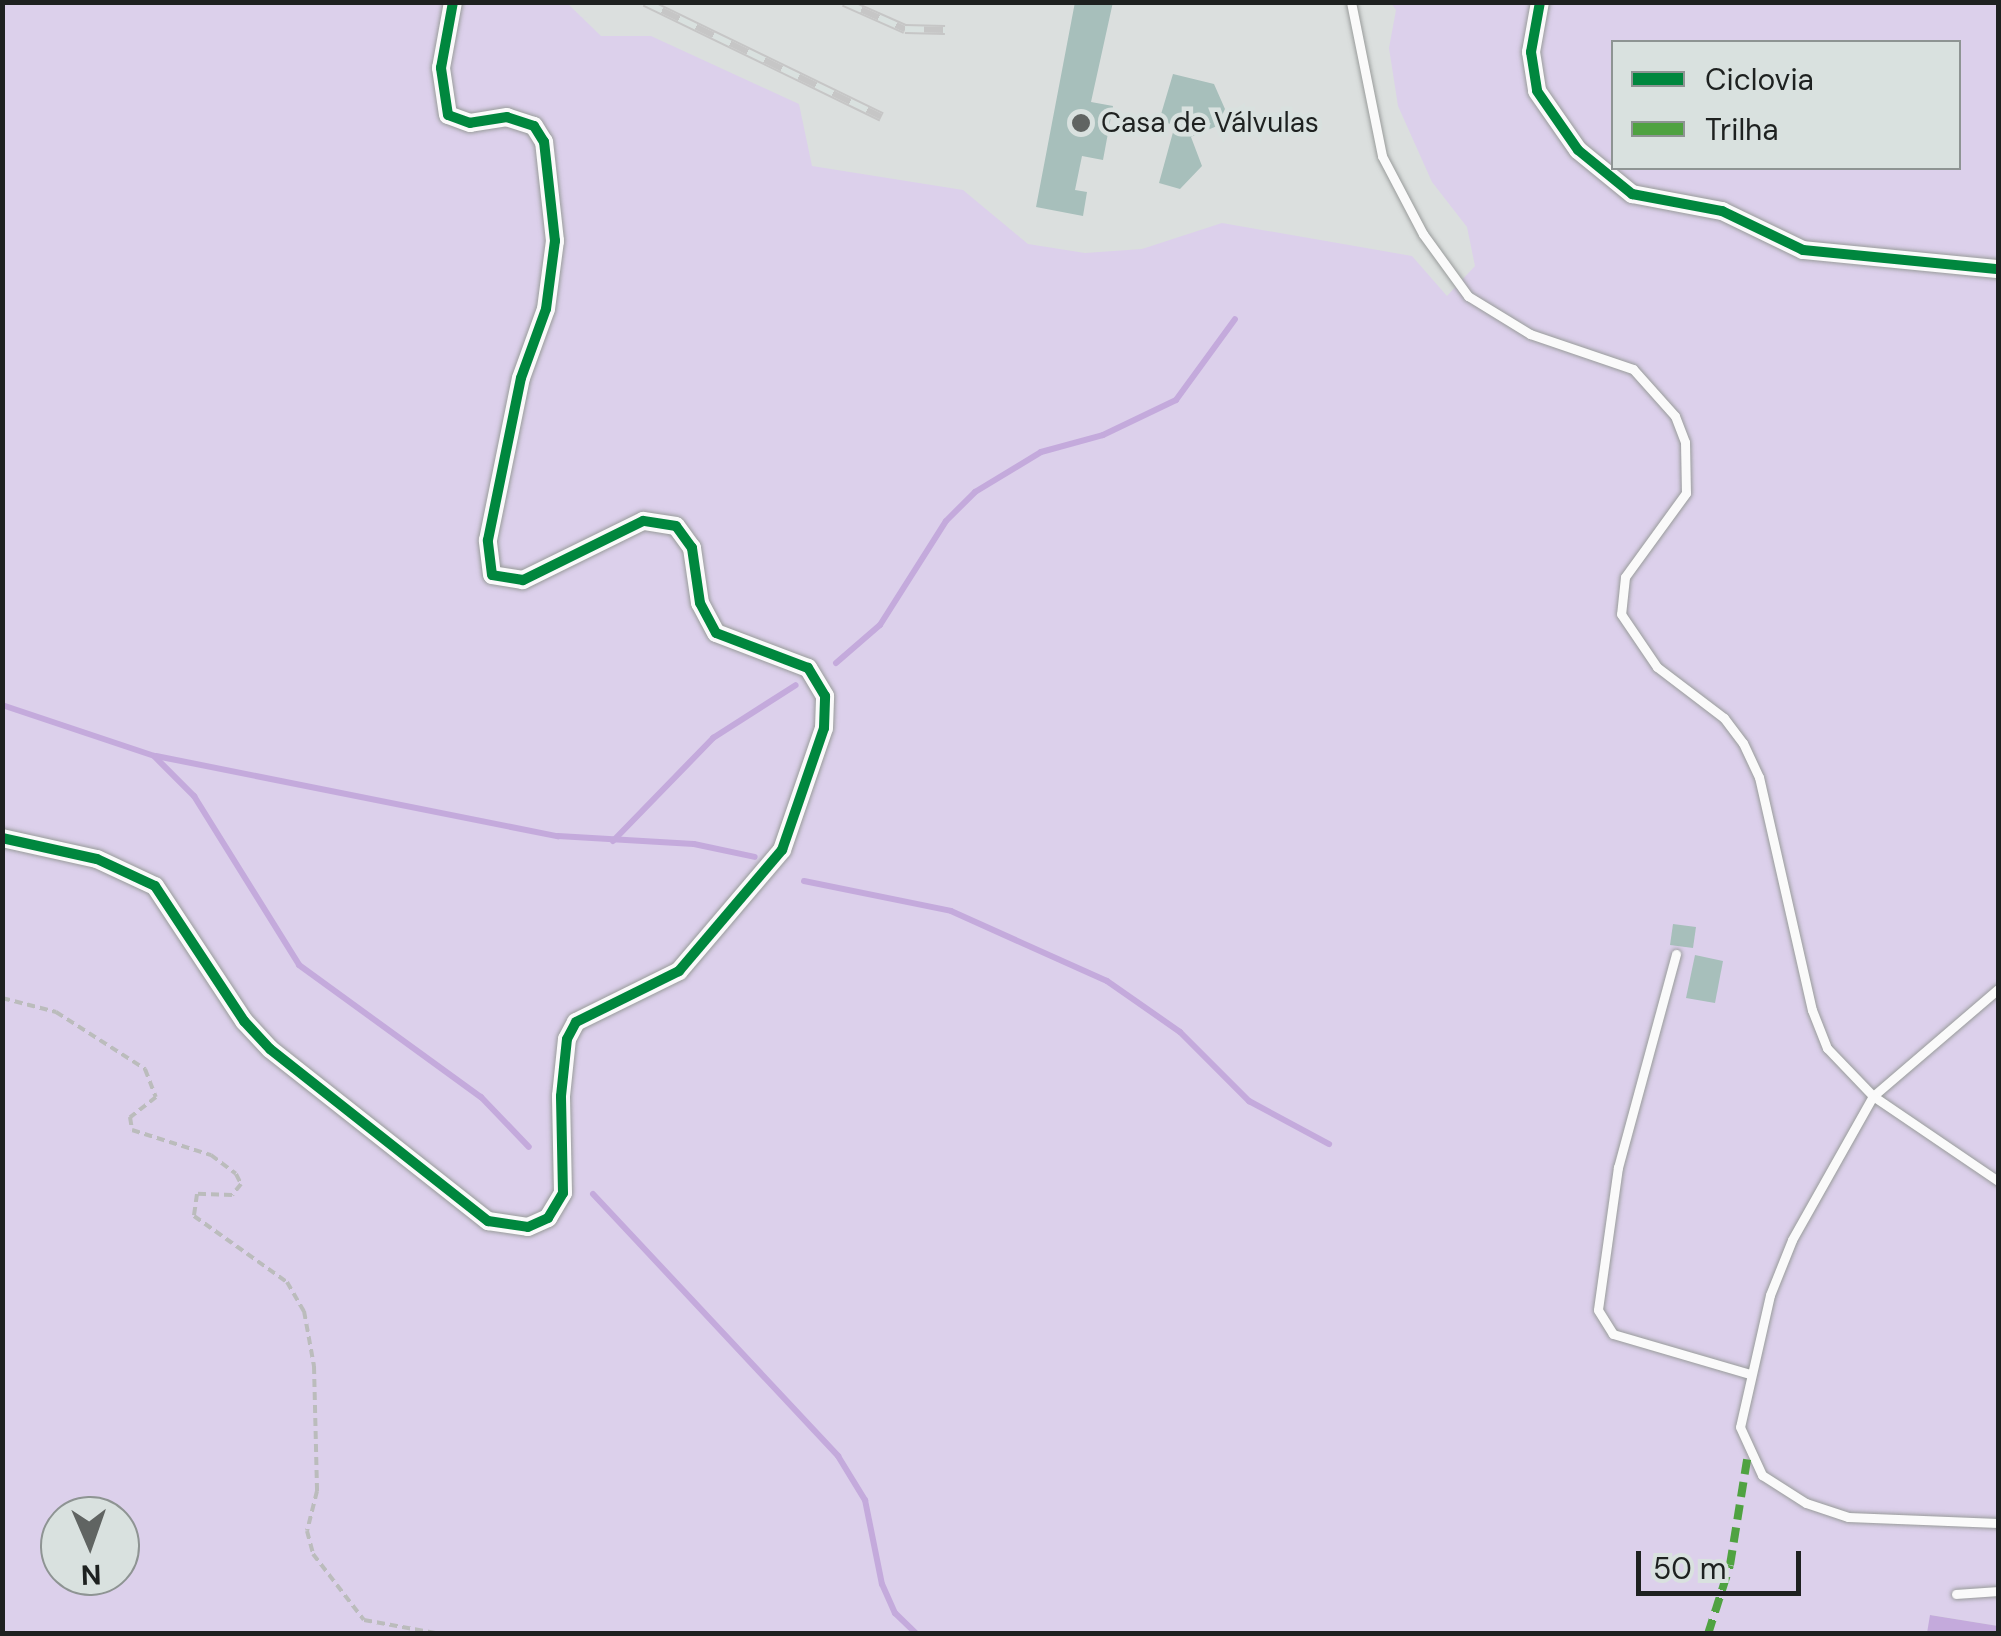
<!DOCTYPE html>
<meta charset="utf-8">
<style>
body{margin:0}
#map{position:relative;width:2001px;height:1636px;overflow:hidden;background:#dbdfde;font-family:"DM Sans",sans-serif}
div>[style]{position:absolute}
.green>*{inset:0;background:#dcd0eb}
.water>*{inset:0;background:#c4aadc}
.stream>*{height:6px;margin:-3px;padding:0 3px;transform-origin:3px;border-radius:3px;background:#c4aadc}
.building>*{inset:0;background:#a7bfbb}
.path>*{height:4px;margin-top:-2px;transform-origin:0;background:repeating-linear-gradient(90deg,#bbbcbc 0 8px,transparent 0 13px)}
.roads{filter:drop-shadow(0 0 2px #999c9b) drop-shadow(0 0 2px #999c9b)}
.lane>*{height:9px;margin:-4.5px;padding:0 4.5px;transform-origin:4.5px;border-radius:4.5px;background:#fafafa}
.street>*{height:18px;margin:-9px;padding:0 9px;transform-origin:9px;border-radius:9px;background:#fafafa}
.rail>*{height:10px;margin-top:-5px;transform-origin:0;background:repeating-linear-gradient(90deg,#d9e1df 0 19px,#c6c6c6 0 38px);box-sizing:border-box;border-block:2px solid #c6c6c6}
.quiet>*{height:8px;margin-top:-4px;transform-origin:0;background:repeating-linear-gradient(90deg,#4fa241 0 15px,transparent 0 23px)}
.cycleway>*{height:10px;margin:-5px;padding:0 5px;transform-origin:5px;border-radius:5px;background:#00873e}
.dots>*{width:28px;height:28px;translate:-50% -50%;box-sizing:border-box;border:5px solid #d9e1df;border-radius:50%}
span{translate:-50% -50%;white-space:nowrap;text-align:center;line-height:1.15;-webkit-text-stroke:9px #d9e1df;paint-order:stroke}
.poi-label{font-size:28px;color:#1e2120}
.left{translate:0 -50%;text-align:left}
.frame{position:absolute;inset:0;border:5px solid #1e2120;pointer-events:none}
.legend{position:absolute;left:1611px;top:40px;width:350px;height:130px;box-sizing:border-box;background:#d9e1df;border:2px solid #8e9493;margin:0;padding:12px 18px;list-style:none;font-size:30px;color:#1e2120}
.legend li{display:flex;align-items:center;gap:20px;height:50px}
.legend b{width:50px;border:2px solid #8e9493}
.north{position:absolute;left:40px;top:1496px;width:100px;height:100px;box-sizing:border-box;background:#d9e1df;border:2px solid #8e9493;border-radius:50%;rotate:178deg;font-size:28px;font-weight:700;line-height:40px;text-align:center;color:#1e2120}
.north::after{content:'';display:block;margin:auto;width:35px;height:45px;background:#606462;clip-path:polygon(50% 0,100% 100%,50% 72%,0 100%)}
.scale{position:absolute;left:1636px;top:1551px;width:165px;height:45px;box-sizing:border-box;border:5px solid #1e2120;border-top:0;padding-left:12px;font-size:30px;line-height:35px;white-space:nowrap;color:#1e2120;-webkit-text-stroke:8px #d9e1df;paint-order:stroke}
</style>
<div id="map">
<div class="green">
<i style="clip-path:polygon(evenodd,3px 3px,567px 3px,601px 36px,651px 36px,799px 104px,812px 166px,963px 190px,1028px 244px,1085px 253px,1142px 249px,1222px 223px,1412px 256px,1447px 296px,1475px 266px,1467px 227px,1432px 182px,1398px 106px,1389px 48px,1396px 10px,1391px 3px,1998px 3px,1998px 1626px,1931px 1615px,1927px 1634px,3px 1634px,3px 3px,1614px 42px,1958px 42px,1958px 168px,1614px 168px,1614px 42px,3px 3px,60px 1516px,120px 1516px,120px 1576px,60px 1576px,60px 1516px)"></i>
</div>
<div class="water">
<i style="clip-path:polygon(1930px 1615px,1998px 1626px,1998px 1633px,1927px 1633px)"></i>
</div>
<div class="stream">
<i style="left:836px;top:663px;width:58px;rotate:-40.8deg"></i>
<i style="left:880px;top:625px;width:123px;rotate:-57.6deg"></i>
<i style="left:946px;top:521px;width:41px;rotate:-45deg"></i>
<i style="left:975px;top:492px;width:77px;rotate:-31.2deg"></i>
<i style="left:1041px;top:452px;width:64px;rotate:-15.3deg"></i>
<i style="left:1103px;top:435px;width:81px;rotate:-25.6deg"></i>
<i style="left:1176px;top:400px;width:100px;rotate:-53.9deg"></i>
<i style="left:2px;top:705px;width:160px;rotate:18.5deg"></i>
<i style="left:154px;top:756px;width:57px;rotate:45deg"></i>
<i style="left:194px;top:796px;width:199px;rotate:58.1deg"></i>
<i style="left:299px;top:965px;width:225px;rotate:36deg"></i>
<i style="left:481px;top:1097px;width:69px;rotate:46.2deg"></i>
<i style="left:156px;top:756px;width:410px;rotate:11.3deg"></i>
<i style="left:558px;top:836px;width:136px;rotate:3.4deg"></i>
<i style="left:694px;top:844px;width:62px;rotate:12deg"></i>
<i style="left:613px;top:841px;width:144px;rotate:-45.8deg"></i>
<i style="left:713px;top:738px;width:98px;rotate:-32.6deg"></i>
<i style="left:804px;top:881px;width:150px;rotate:11.5deg"></i>
<i style="left:951px;top:911px;width:171px;rotate:24.2deg"></i>
<i style="left:1107px;top:981px;width:89px;rotate:34.9deg"></i>
<i style="left:1180px;top:1032px;width:98px;rotate:45deg"></i>
<i style="left:1249px;top:1101px;width:91px;rotate:28.3deg"></i>
<i style="left:593px;top:1194px;width:359px;rotate:46.9deg"></i>
<i style="left:838px;top:1456px;width:52px;rotate:58.5deg"></i>
<i style="left:865px;top:1500px;width:86px;rotate:78.6deg"></i>
<i style="left:882px;top:1584px;width:32px;rotate:66deg"></i>
<i style="left:895px;top:1613px;width:30px;rotate:44deg"></i>
</div>
<div class="building">
<i style="clip-path:polygon(1075px 2px,1113px 2px,1091px 102px,1113px 106px,1103px 160px,1082px 156px,1075px 190px,1087px 192px,1083px 216px,1036px 207px)"></i>
<i style="clip-path:polygon(1173px 74px,1214px 84px,1225px 109px,1217px 126px,1191px 137px,1202px 166px,1180px 189px,1159px 183px,1175px 125px,1159px 121px)"></i>
<i style="clip-path:polygon(1673px 924px,1696px 927px,1693px 948px,1670px 945px)"></i>
<i style="clip-path:polygon(1695px 955px,1723px 961px,1715px 1003px,1686px 998px)"></i>
</div>
<div class="path">
<i style="left:2px;top:998px;width:56px;rotate:14.5deg"></i>
<i style="left:56px;top:1012px;width:106px;rotate:32.6deg"></i>
<i style="left:145px;top:1069px;width:30px;rotate:69deg"></i>
<i style="left:156px;top:1097px;width:33px;rotate:142deg"></i>
<i style="left:130px;top:1117px;width:13px;rotate:81deg"></i>
<i style="left:132px;top:1130px;width:83px;rotate:17.6deg"></i>
<i style="left:211px;top:1155px;width:31px;rotate:37deg"></i>
<i style="left:236px;top:1174px;width:11px;rotate:63deg"></i>
<i style="left:241px;top:1184px;width:14px;rotate:129deg"></i>
<i style="left:232px;top:1195px;width:35px;rotate:-178deg"></i>
<i style="left:197px;top:1194px;width:22px;rotate:98deg"></i>
<i style="left:194px;top:1216px;width:114px;rotate:35.4deg"></i>
<i style="left:287px;top:1282px;width:34px;rotate:60deg"></i>
<i style="left:304px;top:1311px;width:56px;rotate:79.7deg"></i>
<i style="left:314px;top:1366px;width:125px;rotate:88.6deg"></i>
<i style="left:317px;top:1491px;width:41px;rotate:104deg"></i>
<i style="left:307px;top:1531px;width:24px;rotate:75deg"></i>
<i style="left:313px;top:1554px;width:83px;rotate:52.3deg"></i>
<i style="left:364px;top:1620px;width:78px;rotate:10.3deg"></i>
<i style="left:447px;top:1634px;width:13px"></i>
</div>
<div class="roads">
<div class="lane">
<i style="left:1351px;top:2px;width:157px;rotate:78.6deg"></i>
<i style="left:1382px;top:156px;width:88px;rotate:62.3deg"></i>
<i style="left:1423px;top:234px;width:77px;rotate:54deg"></i>
<i style="left:1468px;top:296px;width:73px;rotate:31.5deg"></i>
<i style="left:1530px;top:334px;width:109px;rotate:18.8deg"></i>
<i style="left:1633px;top:369px;width:63px;rotate:48.2deg"></i>
<i style="left:1675px;top:416px;width:28px;rotate:69deg"></i>
<i style="left:1685px;top:442px;width:51px;rotate:88.9deg"></i>
<i style="left:1686px;top:493px;width:104px;rotate:126deg"></i>
<i style="left:1625px;top:577px;width:37px;rotate:96deg"></i>
<i style="left:1621px;top:614px;width:64px;rotate:55.8deg"></i>
<i style="left:1657px;top:667px;width:84px;rotate:37.3deg"></i>
<i style="left:1724px;top:718px;width:31px;rotate:53deg"></i>
<i style="left:1743px;top:743px;width:38px;rotate:65deg"></i>
<i style="left:1759px;top:777px;width:239px;rotate:77.2deg"></i>
<i style="left:1812px;top:1010px;width:41px;rotate:68.5deg"></i>
<i style="left:1827px;top:1048px;width:66px;rotate:46.2deg"></i>
<i style="left:1873px;top:1096px;width:151px;rotate:34.2deg"></i>
<i style="left:1676px;top:954px;width:221px;rotate:105.2deg"></i>
<i style="left:1618px;top:1167px;width:144px;rotate:98deg"></i>
<i style="left:1598px;top:1310px;width:28px;rotate:58deg"></i>
<i style="left:1613px;top:1334px;width:143px;rotate:16.3deg"></i>
<i style="left:1998px;top:989px;width:165px;rotate:139.4deg"></i>
<i style="left:1873px;top:1096px;width:165px;rotate:119.4deg"></i>
<i style="left:1792px;top:1240px;width:59px;rotate:111.8deg"></i>
<i style="left:1770px;top:1295px;width:135px;rotate:102.8deg"></i>
<i style="left:1740px;top:1427px;width:53px;rotate:65.4deg"></i>
<i style="left:1762px;top:1475px;width:52px;rotate:32.5deg"></i>
<i style="left:1806px;top:1503px;width:44px;rotate:18.4deg"></i>
<i style="left:1848px;top:1517px;width:150px;rotate:2.3deg"></i>
<i style="left:1956px;top:1594px;width:42px;rotate:-4.1deg"></i>
</div>
<div class="street">
<i style="left:1540px;top:2px;width:51px;rotate:100.2deg"></i>
<i style="left:1531px;top:52px;width:39px;rotate:81deg"></i>
<i style="left:1537px;top:91px;width:72px;rotate:55.2deg"></i>
<i style="left:1578px;top:150px;width:70px;rotate:39.2deg"></i>
<i style="left:1632px;top:194px;width:92px;rotate:10.7deg"></i>
<i style="left:1722px;top:211px;width:90px;rotate:25.7deg"></i>
<i style="left:1803px;top:250px;width:196px;rotate:5.6deg"></i>
<i style="left:2px;top:838px;width:97px;rotate:12.5deg"></i>
<i style="left:97px;top:859px;width:64px;rotate:25deg"></i>
<i style="left:155px;top:886px;width:162px;rotate:56.6deg"></i>
<i style="left:244px;top:1021px;width:38px;rotate:47deg"></i>
<i style="left:270px;top:1049px;width:278px;rotate:38.3deg"></i>
<i style="left:488px;top:1221px;width:40px;rotate:8.5deg"></i>
<i style="left:528px;top:1227px;width:22px;rotate:-24deg"></i>
<i style="left:548px;top:1218px;width:29px;rotate:-59deg"></i>
<i style="left:563px;top:1193px;width:97px;rotate:-91.2deg"></i>
<i style="left:561px;top:1096px;width:57px;rotate:-84deg"></i>
<i style="left:567px;top:1039px;width:19px;rotate:-62deg"></i>
<i style="left:576px;top:1022px;width:115px;rotate:-26.3deg"></i>
<i style="left:679px;top:971px;width:159px;rotate:-49.6deg"></i>
<i style="left:782px;top:850px;width:129px;rotate:-71deg"></i>
<i style="left:824px;top:728px;width:32px;rotate:-88deg"></i>
<i style="left:825px;top:696px;width:33px;rotate:-121deg"></i>
<i style="left:808px;top:668px;width:98px;rotate:-159.2deg"></i>
<i style="left:716px;top:633px;width:34px;rotate:-118deg"></i>
<i style="left:700px;top:603px;width:56px;rotate:-98.3deg"></i>
<i style="left:692px;top:548px;width:27px;rotate:-126deg"></i>
<i style="left:676px;top:526px;width:33px;rotate:-171deg"></i>
<i style="left:643px;top:521px;width:134px;rotate:153.8deg"></i>
<i style="left:523px;top:580px;width:31px;rotate:-171deg"></i>
<i style="left:492px;top:575px;width:35px;rotate:-97deg"></i>
<i style="left:488px;top:540px;width:165px;rotate:-78.5deg"></i>
<i style="left:521px;top:378px;width:73px;rotate:-70.1deg"></i>
<i style="left:546px;top:309px;width:69px;rotate:-82.5deg"></i>
<i style="left:555px;top:241px;width:100px;rotate:-96.3deg"></i>
<i style="left:544px;top:142px;width:19px;rotate:-122deg"></i>
<i style="left:534px;top:126px;width:28px;rotate:-162deg"></i>
<i style="left:507px;top:117px;width:37px;rotate:171deg"></i>
<i style="left:470px;top:123px;width:23px;rotate:-160deg"></i>
<i style="left:448px;top:115px;width:48px;rotate:-98.5deg"></i>
<i style="left:441px;top:68px;width:67px;rotate:-79.7deg"></i>
</div>
</div>
<div class="rail">
<i style="left:645px;top:2px;width:263px;rotate:25.9deg"></i>
<i style="left:844px;top:2px;width:67px;rotate:23.9deg"></i>
<i style="left:905px;top:29px;width:40px;rotate:1.4deg"></i>
</div>
<div class="quiet">
<i style="left:1708px;top:1634px;width:72px;rotate:-72.3deg"></i>
<i style="left:1730px;top:1565px;width:112px;rotate:-80.8deg"></i>
</div>
<div class="cycleway">
<i style="left:1540px;top:2px;width:51px;rotate:100.2deg"></i>
<i style="left:1531px;top:52px;width:39px;rotate:81deg"></i>
<i style="left:1537px;top:91px;width:72px;rotate:55.2deg"></i>
<i style="left:1578px;top:150px;width:70px;rotate:39.2deg"></i>
<i style="left:1632px;top:194px;width:92px;rotate:10.7deg"></i>
<i style="left:1722px;top:211px;width:90px;rotate:25.7deg"></i>
<i style="left:1803px;top:250px;width:196px;rotate:5.6deg"></i>
<i style="left:2px;top:838px;width:97px;rotate:12.5deg"></i>
<i style="left:97px;top:859px;width:64px;rotate:25deg"></i>
<i style="left:155px;top:886px;width:162px;rotate:56.6deg"></i>
<i style="left:244px;top:1021px;width:38px;rotate:47deg"></i>
<i style="left:270px;top:1049px;width:278px;rotate:38.3deg"></i>
<i style="left:488px;top:1221px;width:40px;rotate:8.5deg"></i>
<i style="left:528px;top:1227px;width:22px;rotate:-24deg"></i>
<i style="left:548px;top:1218px;width:29px;rotate:-59deg"></i>
<i style="left:563px;top:1193px;width:97px;rotate:-91.2deg"></i>
<i style="left:561px;top:1096px;width:57px;rotate:-84deg"></i>
<i style="left:567px;top:1039px;width:19px;rotate:-62deg"></i>
<i style="left:576px;top:1022px;width:115px;rotate:-26.3deg"></i>
<i style="left:679px;top:971px;width:159px;rotate:-49.6deg"></i>
<i style="left:782px;top:850px;width:129px;rotate:-71deg"></i>
<i style="left:824px;top:728px;width:32px;rotate:-88deg"></i>
<i style="left:825px;top:696px;width:33px;rotate:-121deg"></i>
<i style="left:808px;top:668px;width:98px;rotate:-159.2deg"></i>
<i style="left:716px;top:633px;width:34px;rotate:-118deg"></i>
<i style="left:700px;top:603px;width:56px;rotate:-98.3deg"></i>
<i style="left:692px;top:548px;width:27px;rotate:-126deg"></i>
<i style="left:676px;top:526px;width:33px;rotate:-171deg"></i>
<i style="left:643px;top:521px;width:134px;rotate:153.8deg"></i>
<i style="left:523px;top:580px;width:31px;rotate:-171deg"></i>
<i style="left:492px;top:575px;width:35px;rotate:-97deg"></i>
<i style="left:488px;top:540px;width:165px;rotate:-78.5deg"></i>
<i style="left:521px;top:378px;width:73px;rotate:-70.1deg"></i>
<i style="left:546px;top:309px;width:69px;rotate:-82.5deg"></i>
<i style="left:555px;top:241px;width:100px;rotate:-96.3deg"></i>
<i style="left:544px;top:142px;width:19px;rotate:-122deg"></i>
<i style="left:534px;top:126px;width:28px;rotate:-162deg"></i>
<i style="left:507px;top:117px;width:37px;rotate:171deg"></i>
<i style="left:470px;top:123px;width:23px;rotate:-160deg"></i>
<i style="left:448px;top:115px;width:48px;rotate:-98.5deg"></i>
<i style="left:441px;top:68px;width:67px;rotate:-79.7deg"></i>
</div>
<div class="dots">
<i style="left:1081px;top:123px;background:#606462"></i>
</div>
<div class="poi-label">
<span class="left" style="left:1101px;top:123px">Casa de Válvulas</span>
</div>
<div class="frame"></div>
<ul class="legend">
<li><b style="height:12px;background:#00873e"></b>Ciclovia</li>
<li><b style="height:12px;background:#4fa241"></b>Trilha</li>
</ul>
<div class="north">N</div>
<div class="scale">50 m</div>
</div>
